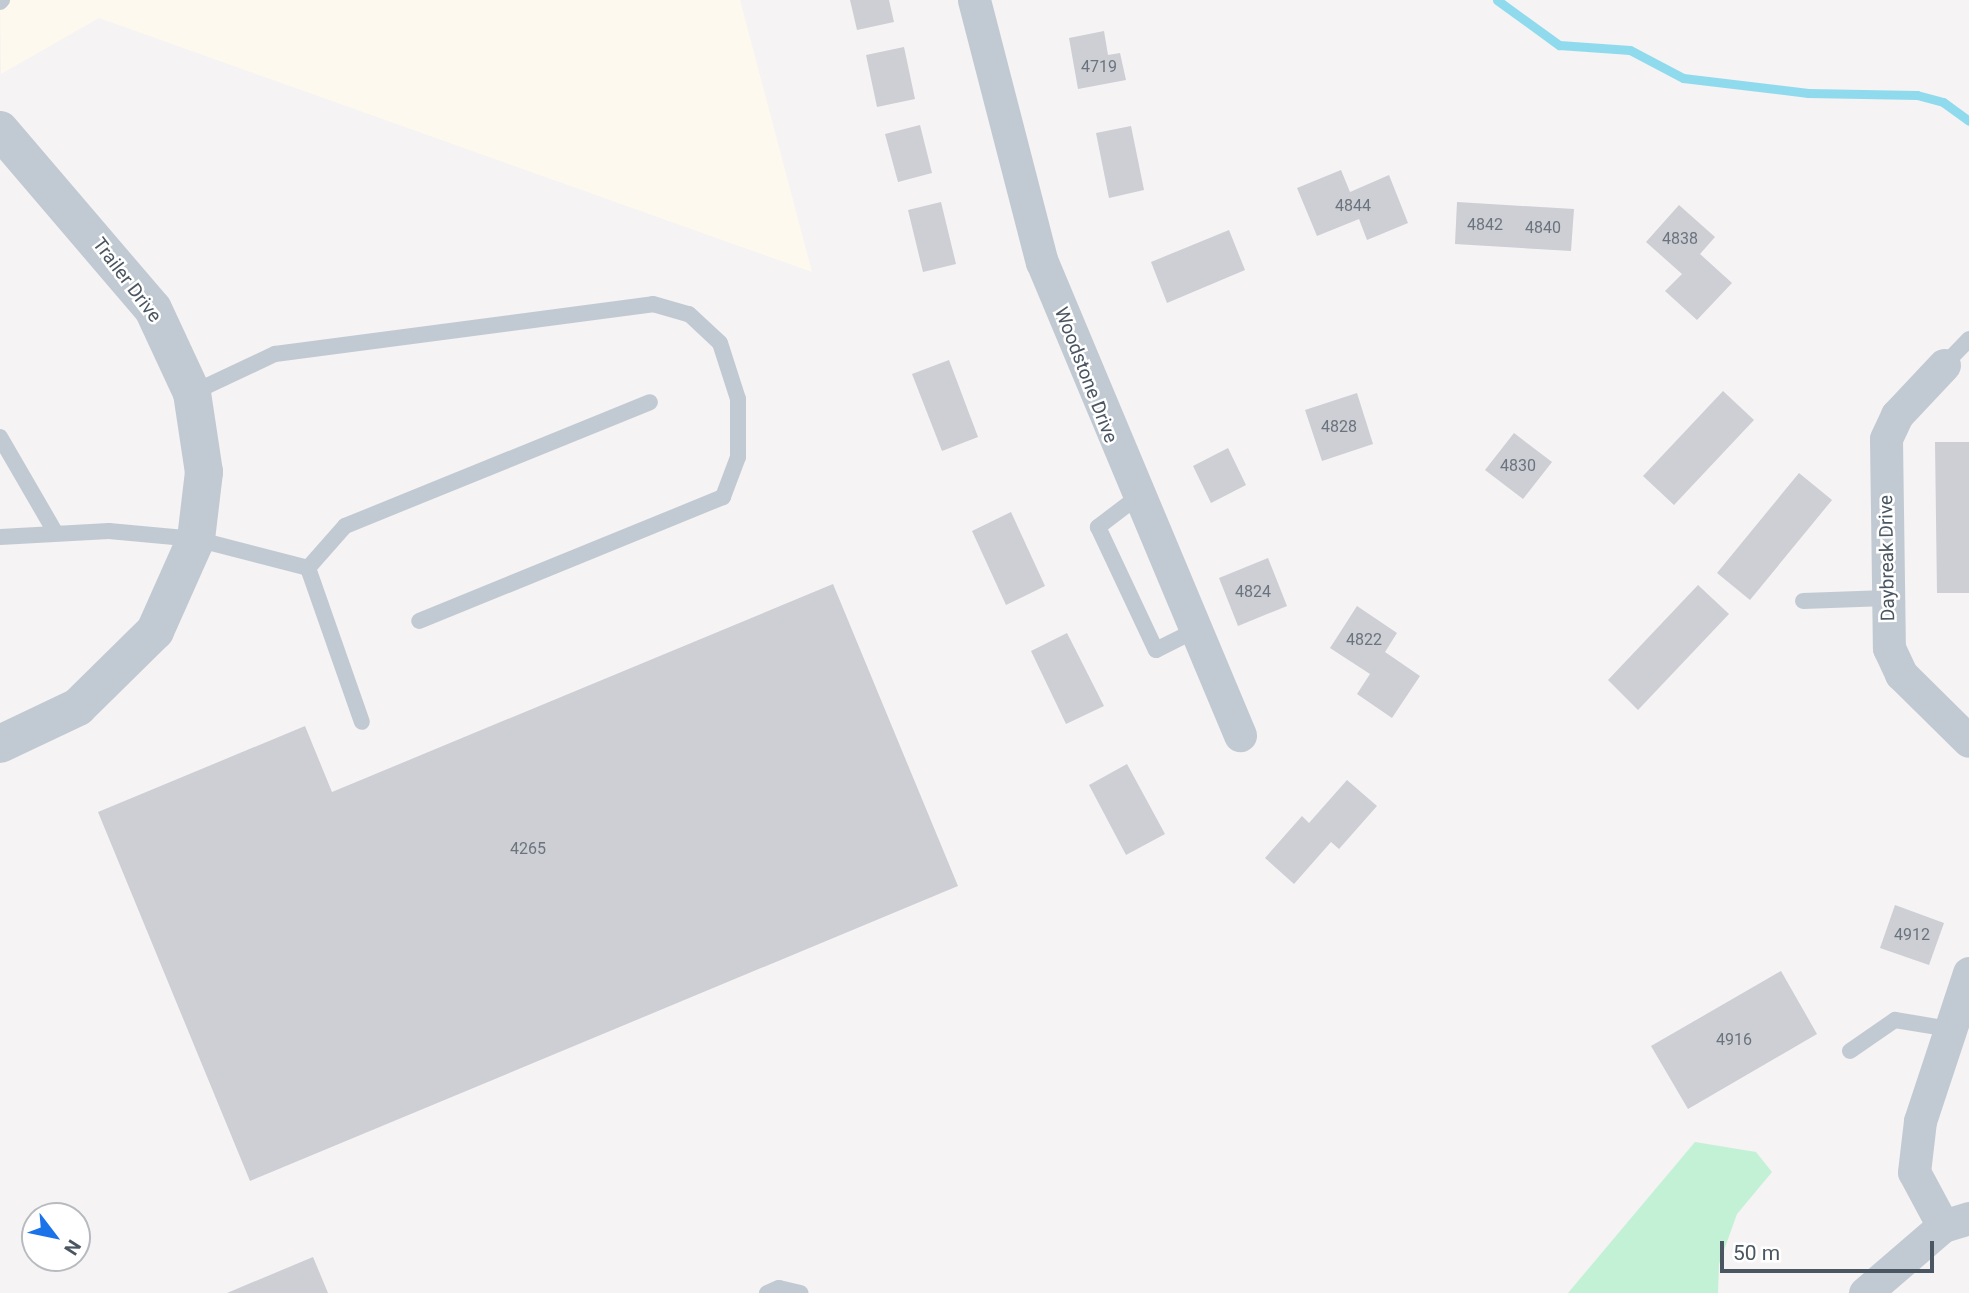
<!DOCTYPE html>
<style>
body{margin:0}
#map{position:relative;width:1969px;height:1293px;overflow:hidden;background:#f5f3f3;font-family:Roboto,sans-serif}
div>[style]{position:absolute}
.commercial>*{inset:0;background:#fdf9ef}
.green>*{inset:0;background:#c3f1d5}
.stream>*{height:9px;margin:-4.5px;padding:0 4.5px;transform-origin:4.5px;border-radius:4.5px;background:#90daee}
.building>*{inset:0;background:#cdcfd5}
.service>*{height:16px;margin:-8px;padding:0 8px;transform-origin:8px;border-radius:8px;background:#c1cad2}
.minor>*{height:33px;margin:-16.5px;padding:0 16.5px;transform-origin:16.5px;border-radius:16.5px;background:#c1cad2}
.tertiary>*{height:38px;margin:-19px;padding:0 19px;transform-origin:19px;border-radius:19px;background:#c1cad2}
span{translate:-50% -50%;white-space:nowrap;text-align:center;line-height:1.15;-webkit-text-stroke:5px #fff;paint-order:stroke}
.number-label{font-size:16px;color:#6b747e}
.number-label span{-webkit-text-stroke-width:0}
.street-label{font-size:19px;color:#4a5661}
.north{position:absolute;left:21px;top:1202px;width:70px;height:70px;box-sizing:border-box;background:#fff;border:2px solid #b7bbc0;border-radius:50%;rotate:122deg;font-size:19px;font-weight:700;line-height:28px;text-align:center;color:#4a5661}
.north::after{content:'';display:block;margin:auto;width:24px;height:32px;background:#1a73e8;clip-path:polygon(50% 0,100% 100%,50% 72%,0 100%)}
.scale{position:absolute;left:1720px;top:1241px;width:214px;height:32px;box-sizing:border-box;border:4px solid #4a5661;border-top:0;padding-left:9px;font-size:21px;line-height:24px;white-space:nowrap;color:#4a5661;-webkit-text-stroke:5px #fff;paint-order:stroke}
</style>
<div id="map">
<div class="commercial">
<i style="clip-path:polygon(0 0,740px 0,812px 272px,99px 18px,1px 74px)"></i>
</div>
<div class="green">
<i style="clip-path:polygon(1695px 1142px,1756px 1152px,1772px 1172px,1737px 1214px,1719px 1264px,1718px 1293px,1568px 1293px)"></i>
</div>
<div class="stream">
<i style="left:1497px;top:0;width:77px;rotate:36deg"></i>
<i style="left:1559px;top:45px;width:71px;rotate:4deg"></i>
<i style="left:1630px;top:50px;width:60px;rotate:27.8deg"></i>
<i style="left:1683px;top:78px;width:126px;rotate:6.8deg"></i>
<i style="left:1808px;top:93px;width:109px;rotate:1.1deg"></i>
<i style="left:1917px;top:95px;width:27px;rotate:15deg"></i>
<i style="left:1943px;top:102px;width:32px;rotate:36deg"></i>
</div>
<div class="building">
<i style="clip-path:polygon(850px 0,889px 0,894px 22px,857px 30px)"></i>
<i style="clip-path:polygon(1104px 31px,1108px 55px,1120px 53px,1126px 80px,1078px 89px,1069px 38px)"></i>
<i style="clip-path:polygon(904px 47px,915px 99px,877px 107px,866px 55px)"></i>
<i style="clip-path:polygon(920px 125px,932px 173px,898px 182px,885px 134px)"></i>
<i style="clip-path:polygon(1131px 126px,1144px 190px,1109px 198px,1096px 133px)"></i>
<i style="clip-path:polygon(1341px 170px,1350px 192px,1389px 175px,1408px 223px,1367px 240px,1359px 219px,1317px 236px,1297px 188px)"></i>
<i style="clip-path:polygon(941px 202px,956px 264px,923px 272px,908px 210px)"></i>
<i style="clip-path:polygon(1457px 202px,1574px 209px,1571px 251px,1455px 244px)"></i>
<i style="clip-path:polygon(1679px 205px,1715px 237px,1700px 254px,1732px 283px,1697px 320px,1665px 291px,1682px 274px,1646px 242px)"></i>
<i style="clip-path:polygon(1229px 230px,1245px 270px,1167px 303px,1151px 262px)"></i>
<i style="clip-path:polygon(949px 360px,978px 437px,942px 451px,912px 374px)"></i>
<i style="clip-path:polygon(1723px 391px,1754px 420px,1674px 505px,1643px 476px)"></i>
<i style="clip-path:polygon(1357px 393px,1373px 444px,1322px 461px,1305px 410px)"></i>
<i style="clip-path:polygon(1514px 433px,1552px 462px,1523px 499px,1485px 470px)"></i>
<i style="clip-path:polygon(1935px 442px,1969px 442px,1969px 593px,1937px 593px)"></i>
<i style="clip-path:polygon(1228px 448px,1246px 485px,1211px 503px,1193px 466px)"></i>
<i style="clip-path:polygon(1799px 473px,1832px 500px,1750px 600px,1717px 573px)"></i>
<i style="clip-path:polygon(1011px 512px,1045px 586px,1006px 605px,972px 531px)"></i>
<i style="clip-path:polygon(1268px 558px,1287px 606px,1238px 626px,1219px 578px)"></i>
<i style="clip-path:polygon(833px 584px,958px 886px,250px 1181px,98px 812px,305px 726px,332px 792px)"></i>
<i style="clip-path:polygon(1698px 585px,1729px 614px,1638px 710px,1608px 680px)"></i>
<i style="clip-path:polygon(1357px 606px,1397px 633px,1385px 652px,1420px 676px,1392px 718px,1357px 694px,1370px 674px,1330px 648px)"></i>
<i style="clip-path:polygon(1067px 633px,1104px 706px,1066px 724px,1031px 651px)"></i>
<i style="clip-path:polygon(1127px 764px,1165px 834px,1126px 855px,1089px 785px)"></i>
<i style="clip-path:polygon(1347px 780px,1377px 806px,1339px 849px,1331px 842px,1294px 884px,1265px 858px,1302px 816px,1309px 823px)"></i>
<i style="clip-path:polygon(1895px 905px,1944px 923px,1929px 965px,1880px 948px)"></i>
<i style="clip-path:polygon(1781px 971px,1817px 1034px,1688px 1109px,1651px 1046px)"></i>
<i style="clip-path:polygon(313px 1257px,328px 1293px,227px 1293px)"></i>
</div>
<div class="service">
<i style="left:0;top:2px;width:3px;rotate:-45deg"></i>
<i style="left:1944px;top:365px;width:36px;rotate:-46deg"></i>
<i style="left:192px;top:393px;width:92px;rotate:-25.2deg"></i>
<i style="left:275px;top:354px;width:381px;rotate:-7.5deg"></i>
<i style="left:653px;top:304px;width:37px;rotate:16deg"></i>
<i style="left:689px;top:314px;width:42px;rotate:43.1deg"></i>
<i style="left:720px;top:343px;width:59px;rotate:72.2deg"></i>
<i style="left:738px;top:399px;width:58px;rotate:90deg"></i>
<i style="left:738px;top:457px;width:43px;rotate:110.6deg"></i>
<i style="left:723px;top:497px;width:328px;rotate:157.8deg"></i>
<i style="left:0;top:437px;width:110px;rotate:59.9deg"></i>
<i style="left:1136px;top:498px;width:48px;rotate:142.7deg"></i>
<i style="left:1098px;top:527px;width:136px;rotate:64.8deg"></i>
<i style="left:1156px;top:650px;width:42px;rotate:-26.6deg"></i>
<i style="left:0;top:537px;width:109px;rotate:-3.2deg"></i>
<i style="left:109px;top:531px;width:87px;rotate:5.3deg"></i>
<i style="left:196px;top:539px;width:116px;rotate:14.5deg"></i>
<i style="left:308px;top:568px;width:56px;rotate:-48.6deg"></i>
<i style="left:345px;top:526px;width:329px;rotate:-22.1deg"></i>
<i style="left:308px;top:568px;width:163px;rotate:70.7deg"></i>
<i style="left:1803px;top:601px;width:84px;rotate:-2deg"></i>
<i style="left:1850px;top:1051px;width:55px;rotate:-34.6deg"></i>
<i style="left:1895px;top:1020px;width:56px;rotate:9.3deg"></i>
<i style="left:767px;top:1293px;width:13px;rotate:-23deg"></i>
<i style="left:779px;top:1288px;width:22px;rotate:13deg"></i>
</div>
<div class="minor">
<i style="left:974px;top:0;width:271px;rotate:75.5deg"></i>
<i style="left:1042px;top:262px;width:513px;rotate:67.29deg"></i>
<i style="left:1944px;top:365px;width:69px;rotate:133.2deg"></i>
<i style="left:1897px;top:415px;width:26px;rotate:115deg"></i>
<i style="left:1886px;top:439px;width:209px;rotate:89.2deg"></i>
<i style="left:1889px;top:648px;width:29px;rotate:65deg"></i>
<i style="left:1901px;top:674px;width:95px;rotate:44.6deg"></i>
<i style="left:1943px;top:1226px;width:61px;rotate:-118.2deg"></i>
<i style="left:1914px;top:1172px;width:51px;rotate:-83.3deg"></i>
<i style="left:1920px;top:1121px;width:156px;rotate:-71.7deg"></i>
<i style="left:1865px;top:1293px;width:103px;rotate:-40.7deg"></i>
<i style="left:1943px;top:1226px;width:27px;rotate:-17deg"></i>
</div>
<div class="tertiary">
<i style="left:0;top:130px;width:235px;rotate:49.5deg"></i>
<i style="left:153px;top:309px;width:93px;rotate:65.1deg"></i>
<i style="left:192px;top:393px;width:80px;rotate:81.4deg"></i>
<i style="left:204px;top:472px;width:67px;rotate:96.8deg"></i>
<i style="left:196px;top:539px;width:101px;rotate:114deg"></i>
<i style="left:155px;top:631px;width:108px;rotate:135.4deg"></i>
<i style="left:78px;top:707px;width:86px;rotate:154.6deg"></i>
</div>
<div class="number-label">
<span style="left:1099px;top:67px">4719</span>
<span style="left:1353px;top:206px">4844</span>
<span style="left:1485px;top:225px">4842</span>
<span style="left:1543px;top:228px">4840</span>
<span style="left:1680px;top:239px">4838</span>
<span style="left:1339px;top:427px">4828</span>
<span style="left:1518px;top:466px">4830</span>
<span style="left:1253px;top:592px">4824</span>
<span style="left:1364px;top:640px">4822</span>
<span style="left:528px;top:849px">4265</span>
<span style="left:1912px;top:935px">4912</span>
<span style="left:1734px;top:1040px">4916</span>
</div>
<div class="street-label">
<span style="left:127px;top:280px;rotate:53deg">Trailer Drive</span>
<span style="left:1086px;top:375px;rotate:69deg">Woodstone Drive</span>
<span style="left:1887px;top:558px;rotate:-91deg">Daybreak Drive</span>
</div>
<div class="north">N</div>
<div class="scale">50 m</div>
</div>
